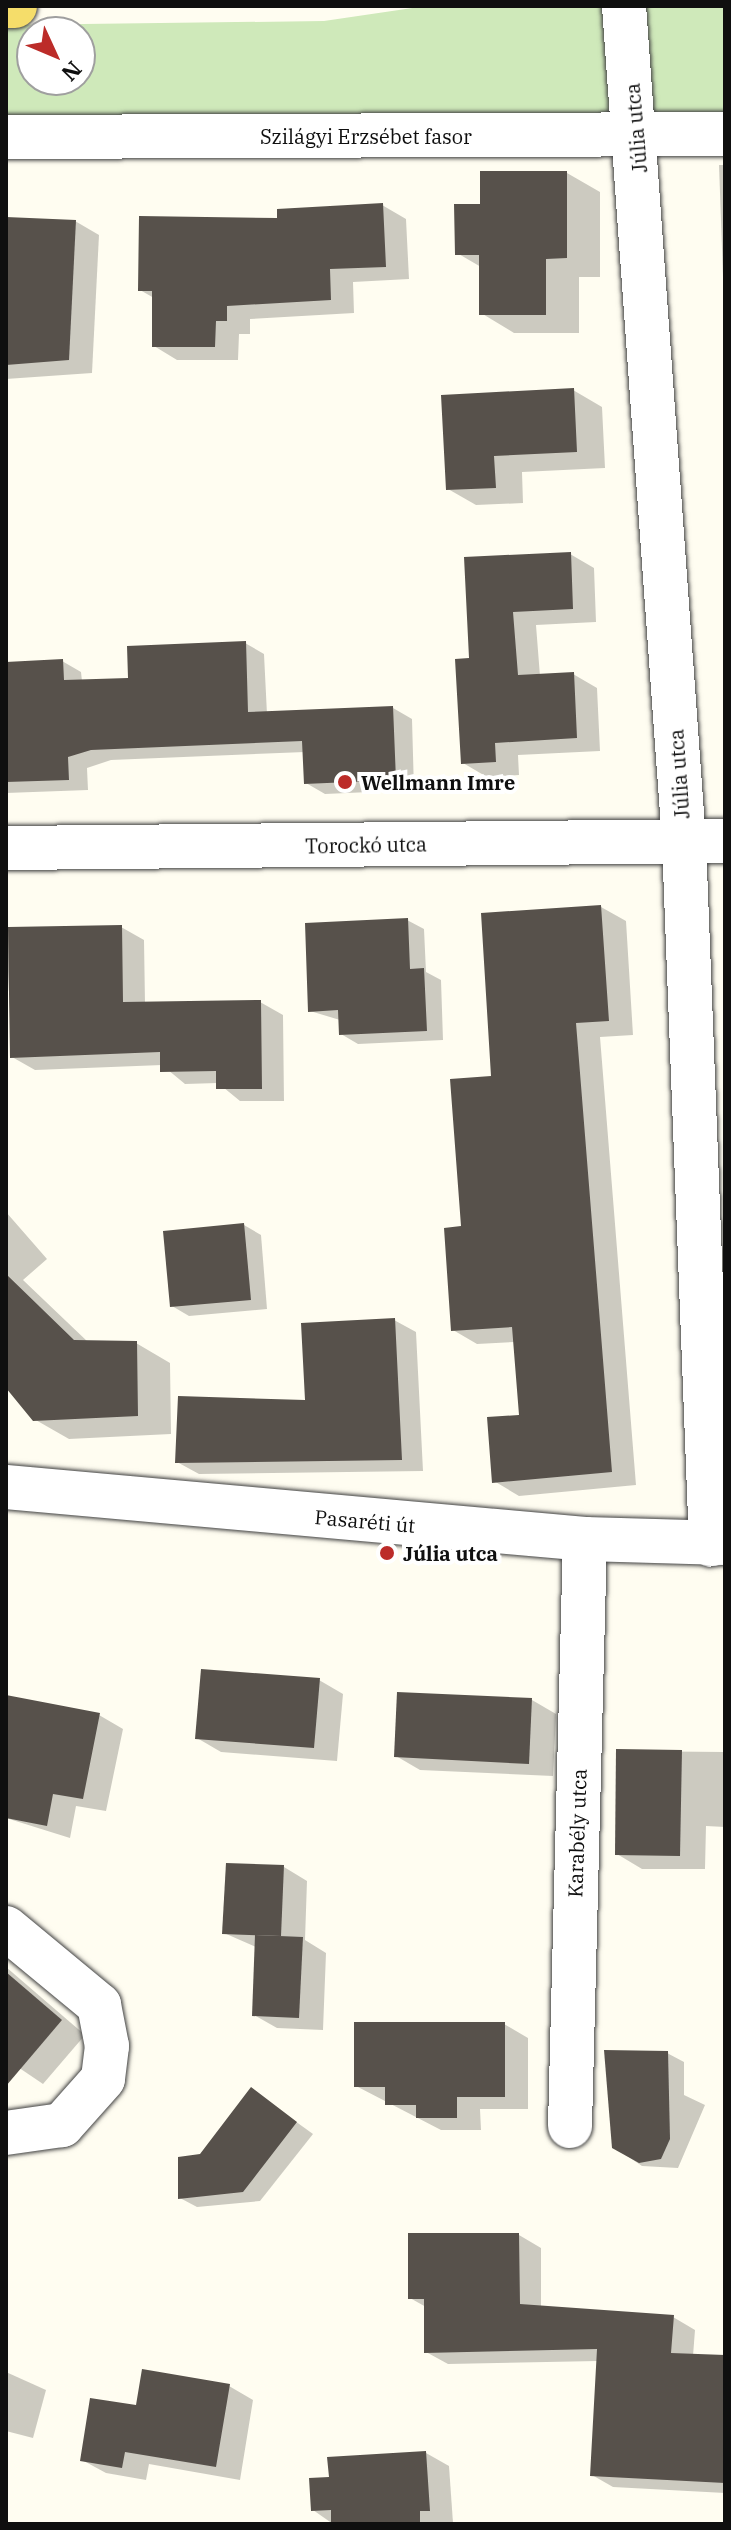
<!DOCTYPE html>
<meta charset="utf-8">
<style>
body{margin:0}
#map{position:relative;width:731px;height:2530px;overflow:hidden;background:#fffdf1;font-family:"IBM Plex Serif",serif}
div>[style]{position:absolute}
.green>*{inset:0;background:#cfe9ba}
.shadow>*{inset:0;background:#0003}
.building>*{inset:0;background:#57514b}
.roads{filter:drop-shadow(0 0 2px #424242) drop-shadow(0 0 2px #424242)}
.minor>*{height:44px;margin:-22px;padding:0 22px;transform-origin:22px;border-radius:22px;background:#fff}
.major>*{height:44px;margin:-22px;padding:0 22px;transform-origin:22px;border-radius:22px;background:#f5dd6a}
.dots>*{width:22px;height:22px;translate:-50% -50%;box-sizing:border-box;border:4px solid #fff;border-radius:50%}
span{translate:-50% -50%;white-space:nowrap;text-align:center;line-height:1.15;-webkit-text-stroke:8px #fff;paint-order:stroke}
.street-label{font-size:20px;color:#0f0f0f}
.poi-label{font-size:20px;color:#0f0f0f;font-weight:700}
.left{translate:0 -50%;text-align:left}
.frame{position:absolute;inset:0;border:8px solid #0f0f0f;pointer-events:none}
.north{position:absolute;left:16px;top:16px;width:80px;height:80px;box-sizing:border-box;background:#fff;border:2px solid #9f9f9f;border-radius:50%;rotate:134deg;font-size:22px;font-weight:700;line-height:32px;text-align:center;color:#0f0f0f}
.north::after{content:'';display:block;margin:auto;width:28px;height:36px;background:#bc2c29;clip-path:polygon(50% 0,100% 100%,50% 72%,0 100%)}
</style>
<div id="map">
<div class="green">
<i style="clip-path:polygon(evenodd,426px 6px,725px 6px,725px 121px,6px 142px,6px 25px,324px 21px,426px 6px,32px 32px,80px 32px,80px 80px,32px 80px,32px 32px)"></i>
</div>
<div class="shadow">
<i style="clip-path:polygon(719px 165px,725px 165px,725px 278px,723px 277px)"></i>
<i style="clip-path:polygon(567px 173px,600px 192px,600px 277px,579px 277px,579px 333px,514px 333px,481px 313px,481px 267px,457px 253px,482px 206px)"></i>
<i style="clip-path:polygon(382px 205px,406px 219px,409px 279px,353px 282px,354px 313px,250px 319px,250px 334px,239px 334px,238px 360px,177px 360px,154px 346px,154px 298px,140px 290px)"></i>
<i style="clip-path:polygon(6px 219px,75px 221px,99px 235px,92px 373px,6px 379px)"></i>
<i style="clip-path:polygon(573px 390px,602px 407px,605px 468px,522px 472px,523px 503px,476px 505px,448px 489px)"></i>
<i style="clip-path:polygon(570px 554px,594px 568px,596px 622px,536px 625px,540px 676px,573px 674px,597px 688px,600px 751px,518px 755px,519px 775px,487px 777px,463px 763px,471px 660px,466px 559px)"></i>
<i style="clip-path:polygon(245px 643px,264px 654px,267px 714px,393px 708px,412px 719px,414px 790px,325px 794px,306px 783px,305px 752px,111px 760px,87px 768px,88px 790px,6px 793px,6px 664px,62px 661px,81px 672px,82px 681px,130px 680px)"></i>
<i style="clip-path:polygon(601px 907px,626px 921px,633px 1035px,600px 1037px,636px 1485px,519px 1496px,494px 1481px,522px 1417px,515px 1342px,477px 1344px,453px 1330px,463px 1228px,493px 1077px)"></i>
<i style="clip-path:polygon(407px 920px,424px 929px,426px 972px,441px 980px,443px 1040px,358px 1044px,341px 1034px,340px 1020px,310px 1011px)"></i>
<i style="clip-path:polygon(121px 927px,144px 940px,145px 1003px,260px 1002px,283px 1015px,284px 1101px,240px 1101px,218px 1083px,185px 1084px,162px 1065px,35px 1070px,12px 1057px,6px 929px)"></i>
<i style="clip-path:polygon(6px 1212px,47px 1259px,23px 1280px,88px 1342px,136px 1343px,170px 1363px,171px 1434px,69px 1439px,34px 1419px,6px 1385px)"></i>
<i style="clip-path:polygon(244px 1225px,261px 1235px,267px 1309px,189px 1316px,172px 1306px)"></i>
<i style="clip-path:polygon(394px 1320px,416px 1332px,423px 1471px,199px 1474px,177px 1462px,307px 1402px)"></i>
<i style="clip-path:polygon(319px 1680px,343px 1694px,337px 1761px,221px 1752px,197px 1738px)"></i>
<i style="clip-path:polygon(6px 1697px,99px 1715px,123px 1729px,106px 1811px,76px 1806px,70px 1838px,6px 1818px)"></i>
<i style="clip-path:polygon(532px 1700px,556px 1714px,553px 1776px,420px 1770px,396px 1756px)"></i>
<i style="clip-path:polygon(618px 1751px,725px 1752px,725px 1827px,706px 1826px,705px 1869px,642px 1869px,617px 1854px)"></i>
<i style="clip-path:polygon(284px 1867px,307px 1881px,305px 1940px,326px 1953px,323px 2030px,277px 2028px,254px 2015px,256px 1947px,224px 1933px)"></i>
<i style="clip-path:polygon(6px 1967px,85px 2035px,43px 2084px,6px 2059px)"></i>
<i style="clip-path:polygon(504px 2024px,528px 2038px,528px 2109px,480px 2109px,481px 2130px,441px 2130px,356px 2086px)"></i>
<i style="clip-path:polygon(667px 2053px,684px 2062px,684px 2095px,705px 2105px,678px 2168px,642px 2166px,614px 2147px)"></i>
<i style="clip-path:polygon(252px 2090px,313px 2134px,260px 2201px,197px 2207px,180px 2198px)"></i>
<i style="clip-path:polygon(519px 2235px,541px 2248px,541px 2307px,673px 2317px,695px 2330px,693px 2356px,725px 2357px,725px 2493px,613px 2487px,592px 2475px,598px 2361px,448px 2364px,426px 2352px,426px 2307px,410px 2298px)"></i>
<i style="clip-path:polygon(6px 2372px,46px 2390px,33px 2438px,6px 2431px)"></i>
<i style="clip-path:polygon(229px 2386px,253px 2400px,240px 2480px,149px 2464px,146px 2480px,106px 2473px,82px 2460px,138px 2407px)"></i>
<i style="clip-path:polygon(426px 2453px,449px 2466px,453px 2523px,333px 2524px,313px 2510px)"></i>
</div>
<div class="building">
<i style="clip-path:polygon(480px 171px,567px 171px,567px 258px,546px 259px,546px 315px,479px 315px,479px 255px,455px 255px,454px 204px,480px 204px)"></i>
<i style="clip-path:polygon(383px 203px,386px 267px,330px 269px,331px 300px,227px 306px,227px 321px,216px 321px,215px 347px,152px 347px,152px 291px,138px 291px,139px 216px,277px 218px,277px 209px)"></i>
<i style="clip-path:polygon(6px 217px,76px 220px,69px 360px,6px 365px)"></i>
<i style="clip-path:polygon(574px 388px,577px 452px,494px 456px,496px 488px,446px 490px,441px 395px)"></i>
<i style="clip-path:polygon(571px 552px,573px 609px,513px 612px,518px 675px,574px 672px,577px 738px,495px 743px,496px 762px,461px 764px,455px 659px,469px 658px,464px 557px)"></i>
<i style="clip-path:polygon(246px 641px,248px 712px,393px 706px,396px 780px,304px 784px,302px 741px,91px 750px,68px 757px,69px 780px,6px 782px,6px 662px,63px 659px,64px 680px,128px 678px,127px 646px)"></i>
<i style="clip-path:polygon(601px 905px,609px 1021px,576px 1023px,612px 1472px,492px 1483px,487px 1417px,519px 1415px,512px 1327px,451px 1331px,444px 1228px,461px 1226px,450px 1079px,491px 1076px,481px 913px)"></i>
<i style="clip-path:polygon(408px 918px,410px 969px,424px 968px,427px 1031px,339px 1035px,338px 1010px,308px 1012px,305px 923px)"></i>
<i style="clip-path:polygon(122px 925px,123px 1002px,261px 1000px,262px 1089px,216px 1089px,216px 1071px,160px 1072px,160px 1052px,10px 1058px,8px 927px)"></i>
<i style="clip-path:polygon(244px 1223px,251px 1300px,170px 1307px,163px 1231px)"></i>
<i style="clip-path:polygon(6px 1274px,74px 1340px,137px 1341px,138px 1416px,33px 1421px,6px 1388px)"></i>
<i style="clip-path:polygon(395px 1318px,402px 1460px,175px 1463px,178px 1396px,305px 1400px,301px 1323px)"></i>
<i style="clip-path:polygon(201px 1669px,320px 1678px,314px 1748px,195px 1739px)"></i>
<i style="clip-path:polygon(397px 1692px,532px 1698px,529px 1764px,394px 1757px)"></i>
<i style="clip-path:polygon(6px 1695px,100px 1713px,83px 1799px,53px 1794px,47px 1826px,6px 1818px)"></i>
<i style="clip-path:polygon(616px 1749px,682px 1750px,680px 1856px,615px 1855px)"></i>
<i style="clip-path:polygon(226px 1863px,284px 1865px,281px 1936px,222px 1934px)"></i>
<i style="clip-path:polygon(255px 1935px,303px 1937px,299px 2018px,252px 2016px)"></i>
<i style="clip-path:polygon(6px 1972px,62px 2020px,6px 2086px)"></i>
<i style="clip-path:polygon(354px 2022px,505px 2022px,505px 2097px,457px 2097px,457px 2118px,416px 2118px,416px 2105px,385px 2105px,385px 2087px,354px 2087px)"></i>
<i style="clip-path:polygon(604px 2050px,668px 2051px,670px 2139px,661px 2159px,639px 2163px,612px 2148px)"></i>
<i style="clip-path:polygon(251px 2087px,297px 2122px,243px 2192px,178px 2199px,178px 2157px,200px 2154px)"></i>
<i style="clip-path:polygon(408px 2233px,519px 2233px,520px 2304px,674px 2315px,671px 2353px,725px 2355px,725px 2483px,590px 2476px,597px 2349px,424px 2353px,424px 2299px,408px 2299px)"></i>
<i style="clip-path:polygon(142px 2369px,230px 2384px,216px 2467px,125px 2452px,122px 2468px,80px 2461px,90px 2398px,136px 2405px)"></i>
<i style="clip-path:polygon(426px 2451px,430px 2511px,420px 2511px,420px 2524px,331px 2524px,331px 2510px,311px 2511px,309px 2478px,329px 2477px,327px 2457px)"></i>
</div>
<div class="roads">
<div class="minor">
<i style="left:624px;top:6px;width:838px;rotate:85.89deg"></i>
<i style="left:684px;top:842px;width:703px;rotate:87.8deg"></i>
<i style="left:6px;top:137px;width:719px;rotate:-0.24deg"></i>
<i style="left:6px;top:848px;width:719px;rotate:-0.56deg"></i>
<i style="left:6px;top:1487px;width:581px;rotate:5.13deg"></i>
<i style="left:585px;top:1539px;width:140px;rotate:1.6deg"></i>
<i style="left:6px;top:1928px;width:121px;rotate:39.6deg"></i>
<i style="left:99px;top:2005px;width:42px;rotate:79deg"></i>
<i style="left:107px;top:2046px;width:33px;rotate:97deg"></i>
<i style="left:103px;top:2079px;width:62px;rotate:131.7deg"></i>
<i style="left:62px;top:2125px;width:57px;rotate:171.9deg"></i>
<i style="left:570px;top:2126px;width:587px;rotate:-88.54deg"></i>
</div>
<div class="major">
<i style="left:6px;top:6px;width:9px"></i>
</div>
</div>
<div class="dots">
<i style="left:345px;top:782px;background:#bc2c29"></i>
<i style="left:387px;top:1553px;background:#bc2c29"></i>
</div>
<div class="street-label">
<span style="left:636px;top:128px;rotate:-95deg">Júlia utca</span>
<span style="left:366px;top:136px">Szilágyi Erzsébet fasor</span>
<span style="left:679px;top:774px;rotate:-94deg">Júlia utca</span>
<span style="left:366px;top:845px;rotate:-1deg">Torockó utca</span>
<span style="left:365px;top:1521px;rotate:5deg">Pasaréti út</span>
<span style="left:577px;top:1833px;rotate:-88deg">Karabély utca</span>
</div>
<div class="poi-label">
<span class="left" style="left:361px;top:782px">Wellmann Imre</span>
<span class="left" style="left:403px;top:1553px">Júlia utca</span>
</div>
<div class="frame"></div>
<div class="north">N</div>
</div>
